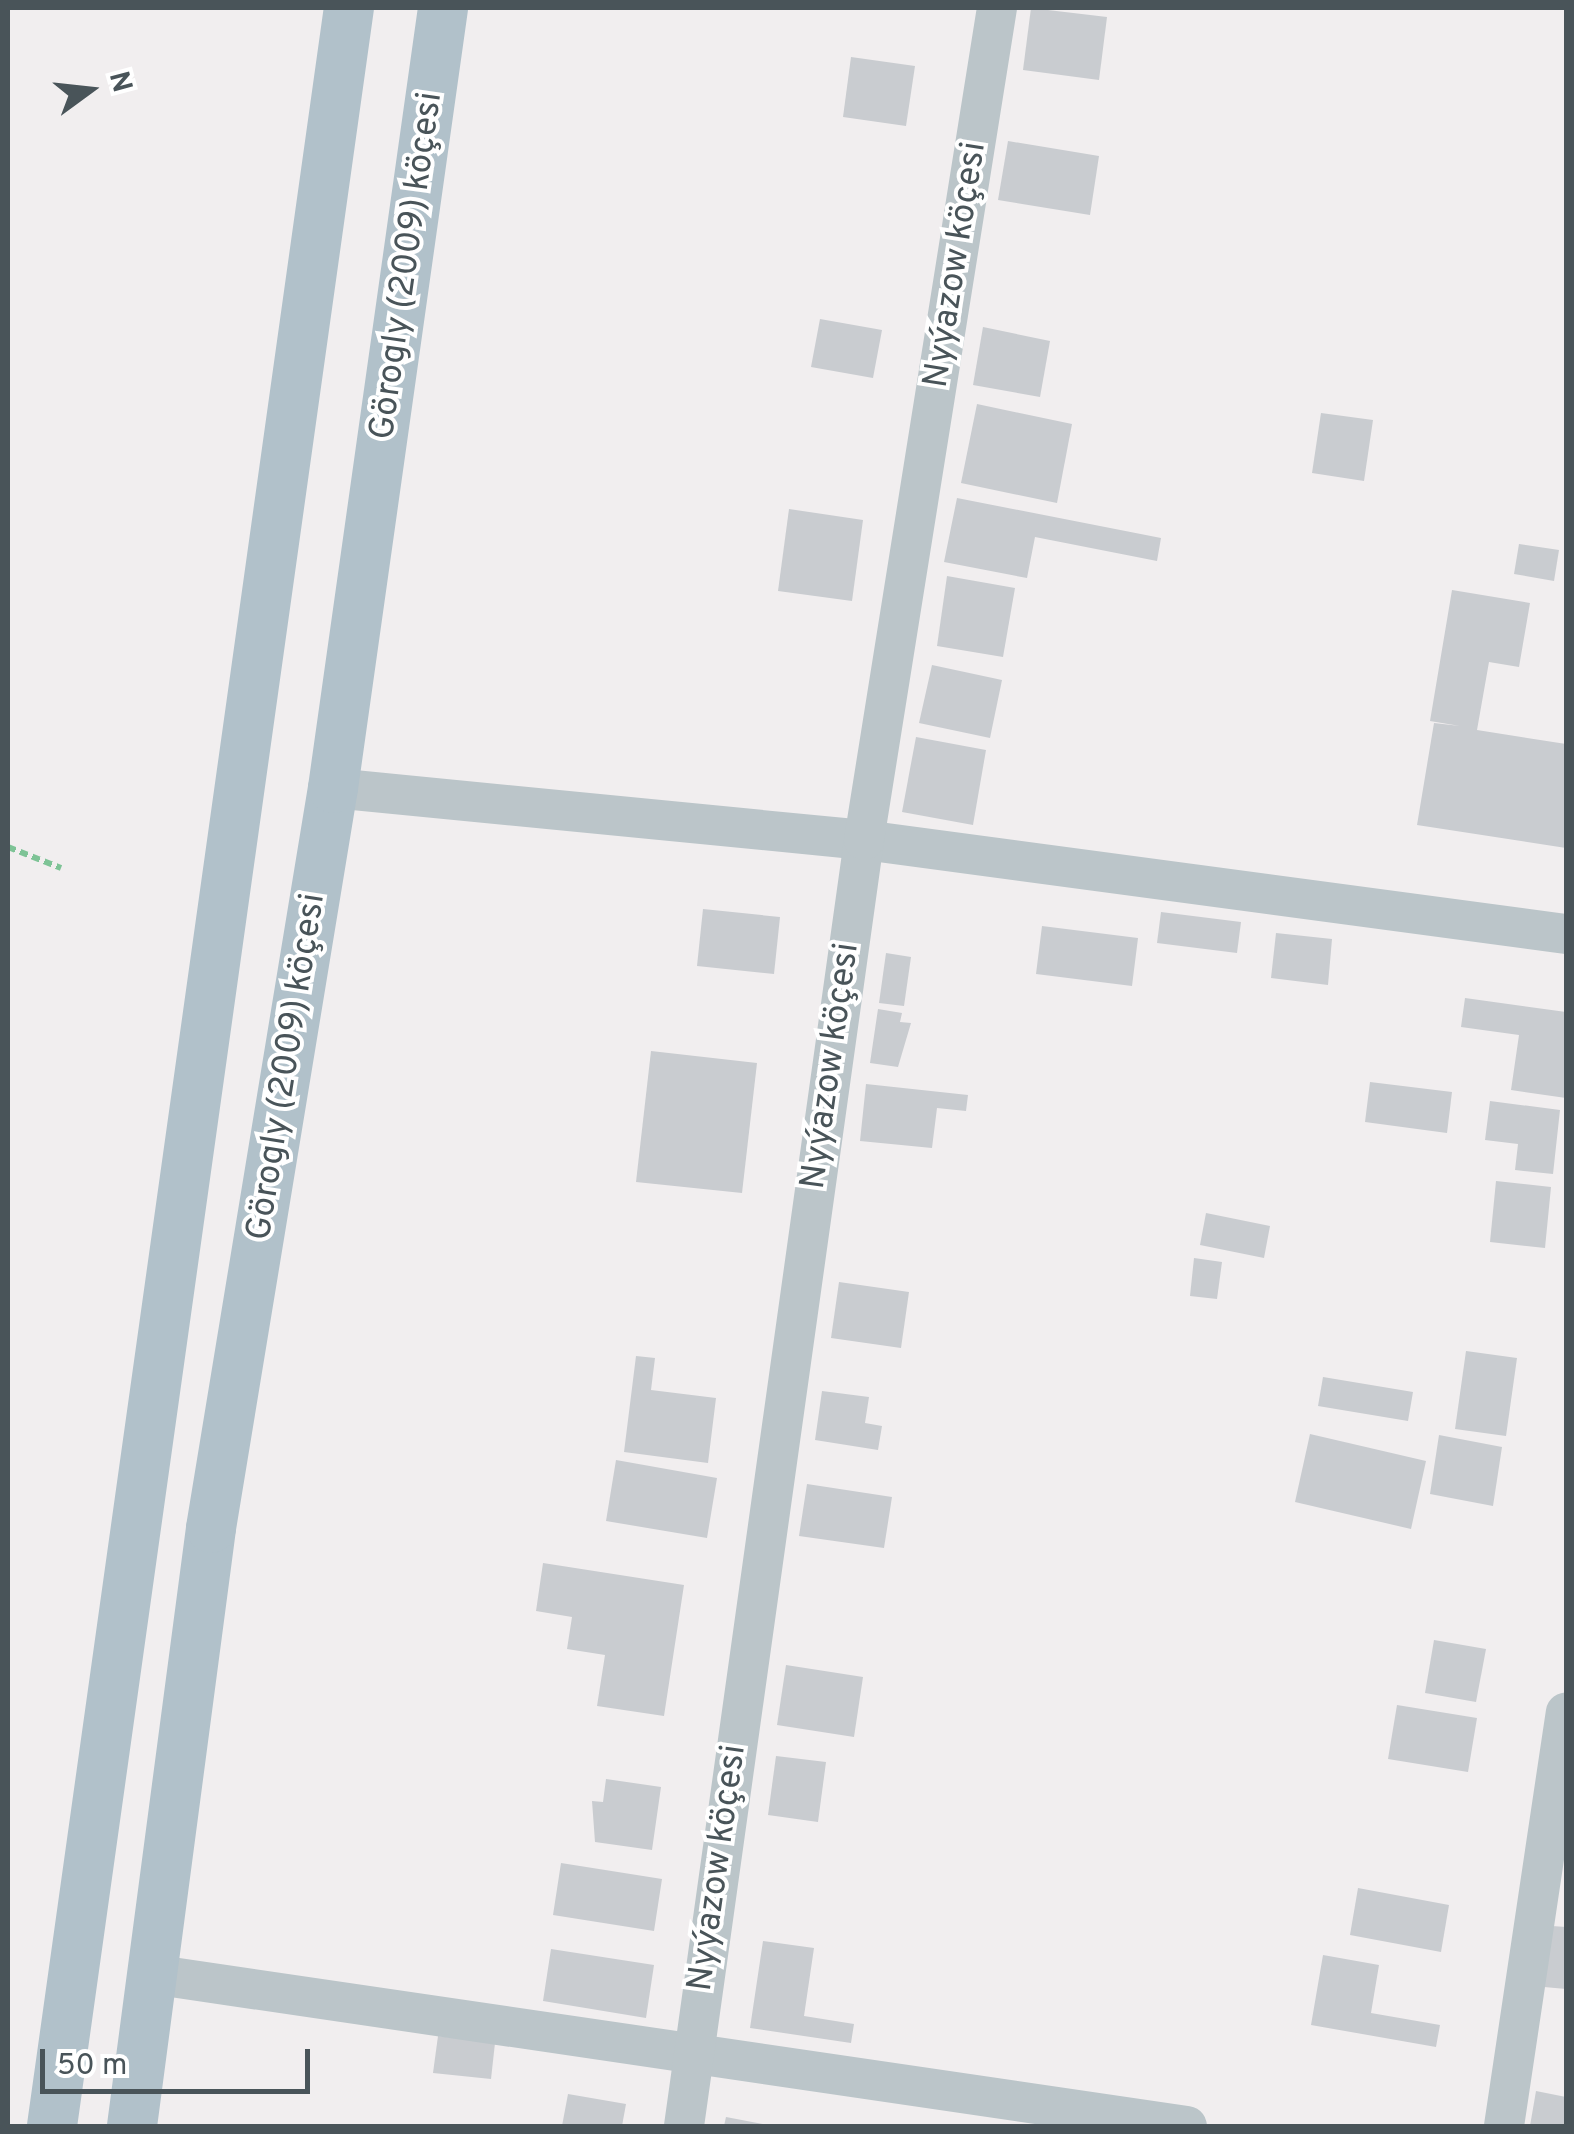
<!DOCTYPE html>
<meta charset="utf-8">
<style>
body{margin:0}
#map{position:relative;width:1574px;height:2134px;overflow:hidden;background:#f1eeef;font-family:Overpass,sans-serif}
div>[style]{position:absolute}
.building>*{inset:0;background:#c9ccd0}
.path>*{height:6px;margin-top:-3px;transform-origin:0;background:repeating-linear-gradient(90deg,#7ec396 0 8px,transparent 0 13px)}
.minor>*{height:40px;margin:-20px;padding:0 20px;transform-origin:20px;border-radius:20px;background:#bbc5c9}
.major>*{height:50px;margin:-25px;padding:0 25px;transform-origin:25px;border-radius:25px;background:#b1c1ca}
span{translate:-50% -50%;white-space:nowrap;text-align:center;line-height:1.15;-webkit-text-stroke:8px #fff;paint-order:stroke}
.street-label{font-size:35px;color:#495459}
.frame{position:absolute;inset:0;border:10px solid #495459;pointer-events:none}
.north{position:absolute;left:40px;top:40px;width:100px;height:100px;-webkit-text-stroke:8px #fff;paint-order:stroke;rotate:75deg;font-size:28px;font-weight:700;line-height:40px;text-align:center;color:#495459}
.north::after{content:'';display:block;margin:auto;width:35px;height:45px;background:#495459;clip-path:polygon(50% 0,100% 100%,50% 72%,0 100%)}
.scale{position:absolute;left:40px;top:2049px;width:270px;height:45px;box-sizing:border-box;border:5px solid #495459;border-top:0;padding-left:12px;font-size:30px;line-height:35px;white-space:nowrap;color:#495459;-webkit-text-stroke:8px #fff;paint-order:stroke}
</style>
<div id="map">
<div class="building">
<i style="clip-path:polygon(1031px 8px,1107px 17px,1099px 80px,1023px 70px)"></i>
<i style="clip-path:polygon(851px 57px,915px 66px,906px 126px,843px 117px)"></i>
<i style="clip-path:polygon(1008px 141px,1099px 156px,1090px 215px,998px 200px)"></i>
<i style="clip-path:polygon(820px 319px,882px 330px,873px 378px,811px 367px)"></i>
<i style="clip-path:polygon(983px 327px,1050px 341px,1040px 397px,973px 385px)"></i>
<i style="clip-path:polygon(977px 404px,1072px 424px,1057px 503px,961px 483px)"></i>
<i style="clip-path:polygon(1321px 413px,1373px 420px,1364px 481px,1312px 473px)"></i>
<i style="clip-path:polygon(957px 498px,1161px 538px,1157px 561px,1035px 537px,1027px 578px,944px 562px)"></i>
<i style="clip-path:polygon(789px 509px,863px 520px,852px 601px,778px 591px)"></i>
<i style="clip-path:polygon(1519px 544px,1559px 550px,1554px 581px,1514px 574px)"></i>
<i style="clip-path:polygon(947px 576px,1015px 588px,1003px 657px,937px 646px)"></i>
<i style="clip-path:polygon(1452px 590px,1530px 603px,1519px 667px,1489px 662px,1477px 730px,1566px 744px,1566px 848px,1417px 825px,1434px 723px,1460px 726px,1430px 721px)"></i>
<i style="clip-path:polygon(932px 665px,1002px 680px,990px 738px,919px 723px)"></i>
<i style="clip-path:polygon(916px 737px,986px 750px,973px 825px,902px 812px)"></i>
<i style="clip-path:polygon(703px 909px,780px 917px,774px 974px,697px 966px)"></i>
<i style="clip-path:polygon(1161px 912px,1241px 922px,1237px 953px,1157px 943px)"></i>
<i style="clip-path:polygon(1042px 926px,1138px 938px,1132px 986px,1036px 974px)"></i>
<i style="clip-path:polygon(1276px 933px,1332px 939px,1328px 985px,1271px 978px)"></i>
<i style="clip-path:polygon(886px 953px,911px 957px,904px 1006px,879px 1003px)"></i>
<i style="clip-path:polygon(1465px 998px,1566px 1012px,1566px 1098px,1511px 1090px,1519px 1035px,1461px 1027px)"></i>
<i style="clip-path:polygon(878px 1009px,902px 1013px,900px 1022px,911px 1023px,898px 1067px,870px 1063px)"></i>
<i style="clip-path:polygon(651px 1051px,757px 1063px,742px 1193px,636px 1182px)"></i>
<i style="clip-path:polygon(1370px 1082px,1452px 1092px,1447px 1133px,1365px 1122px)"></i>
<i style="clip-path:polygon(866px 1084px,968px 1095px,966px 1111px,937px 1108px,932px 1148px,860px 1141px)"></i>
<i style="clip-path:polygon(1490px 1101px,1560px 1110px,1553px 1174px,1515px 1170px,1518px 1144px,1485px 1140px)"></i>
<i style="clip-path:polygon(1496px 1181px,1551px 1187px,1545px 1248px,1490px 1242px)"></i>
<i style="clip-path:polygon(1206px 1213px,1270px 1226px,1264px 1258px,1200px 1245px)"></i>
<i style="clip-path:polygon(1194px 1258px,1222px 1262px,1217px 1299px,1190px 1296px)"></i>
<i style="clip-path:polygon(839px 1282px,909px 1292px,901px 1348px,831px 1338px)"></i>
<i style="clip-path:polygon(1466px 1351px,1517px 1358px,1506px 1436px,1455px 1429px)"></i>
<i style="clip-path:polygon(636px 1356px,655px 1358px,651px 1390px,716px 1398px,708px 1463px,624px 1452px)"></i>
<i style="clip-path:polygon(1323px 1377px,1413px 1392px,1408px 1421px,1318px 1406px)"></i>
<i style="clip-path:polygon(822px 1391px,869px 1397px,865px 1423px,882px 1426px,878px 1450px,815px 1440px)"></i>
<i style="clip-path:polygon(1310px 1434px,1426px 1461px,1411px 1529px,1295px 1502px)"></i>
<i style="clip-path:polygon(1439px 1435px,1502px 1447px,1493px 1506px,1430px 1494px)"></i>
<i style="clip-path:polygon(616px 1460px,717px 1478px,707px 1538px,606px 1521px)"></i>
<i style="clip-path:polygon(807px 1484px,892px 1497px,884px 1548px,799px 1536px)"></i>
<i style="clip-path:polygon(543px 1563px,684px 1585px,664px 1716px,597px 1706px,605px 1655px,567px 1649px,572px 1617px,536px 1611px)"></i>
<i style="clip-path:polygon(1434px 1640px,1486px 1649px,1476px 1702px,1425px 1693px)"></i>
<i style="clip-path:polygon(786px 1665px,863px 1677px,854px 1737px,777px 1725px)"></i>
<i style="clip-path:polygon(1397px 1705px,1477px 1718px,1468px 1772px,1388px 1759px)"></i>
<i style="clip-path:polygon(776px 1756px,826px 1762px,818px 1822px,768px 1815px)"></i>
<i style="clip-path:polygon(606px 1779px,661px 1787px,652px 1850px,595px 1842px,592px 1801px,603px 1802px)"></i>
<i style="clip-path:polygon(561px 1863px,662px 1879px,654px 1931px,553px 1915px)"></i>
<i style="clip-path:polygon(1358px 1888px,1449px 1905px,1441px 1952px,1350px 1935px)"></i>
<i style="clip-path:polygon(1552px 1926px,1566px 1927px,1566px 1989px,1544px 1987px)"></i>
<i style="clip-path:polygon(763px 1941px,814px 1948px,804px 2016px,854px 2024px,851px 2043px,750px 2028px)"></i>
<i style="clip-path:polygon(551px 1949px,654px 1965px,646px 2018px,543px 2001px)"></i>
<i style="clip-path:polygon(1323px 1955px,1379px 1965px,1371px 2013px,1440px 2025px,1436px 2047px,1311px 2025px)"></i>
<i style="clip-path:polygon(438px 2036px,495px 2043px,491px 2079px,433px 2073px)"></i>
<i style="clip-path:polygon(1536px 2091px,1566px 2097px,1566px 2126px,1530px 2126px)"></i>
<i style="clip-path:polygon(568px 2094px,626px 2104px,622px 2126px,562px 2126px)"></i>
<i style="clip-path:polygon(726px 2117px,768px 2125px,768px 2126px,724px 2126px)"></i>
</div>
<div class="path">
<i style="left:8px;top:847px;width:57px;rotate:21.6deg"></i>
</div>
<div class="minor">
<i style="left:333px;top:788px;width:534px;rotate:5.59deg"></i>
<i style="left:864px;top:840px;width:708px;rotate:7.63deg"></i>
<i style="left:151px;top:1974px;width:1047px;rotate:8.35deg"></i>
<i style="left:684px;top:2126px;width:1299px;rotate:-82.03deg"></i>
<i style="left:864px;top:840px;width:843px;rotate:-80.92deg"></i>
<i style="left:1504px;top:2126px;width:418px;rotate:-81.5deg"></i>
</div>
<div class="major">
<i style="left:52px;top:2126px;width:2139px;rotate:-82.02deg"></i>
<i style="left:132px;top:2126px;width:603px;rotate:-82.47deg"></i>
<i style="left:211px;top:1528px;width:750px;rotate:-80.64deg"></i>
<i style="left:333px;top:788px;width:788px;rotate:-81.97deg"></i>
</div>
<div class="street-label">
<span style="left:956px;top:265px;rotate:-81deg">Nyýazow köçesi</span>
<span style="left:407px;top:266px;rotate:-82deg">Görogly (2009) köçesi</span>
<span style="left:831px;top:1066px;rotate:-82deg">Nyýazow köçesi</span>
<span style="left:287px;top:1067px;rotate:-81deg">Görogly (2009) köçesi</span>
<span style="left:718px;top:1868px;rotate:-82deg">Nyýazow köçesi</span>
</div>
<div class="frame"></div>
<div class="north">N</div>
<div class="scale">50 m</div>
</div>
